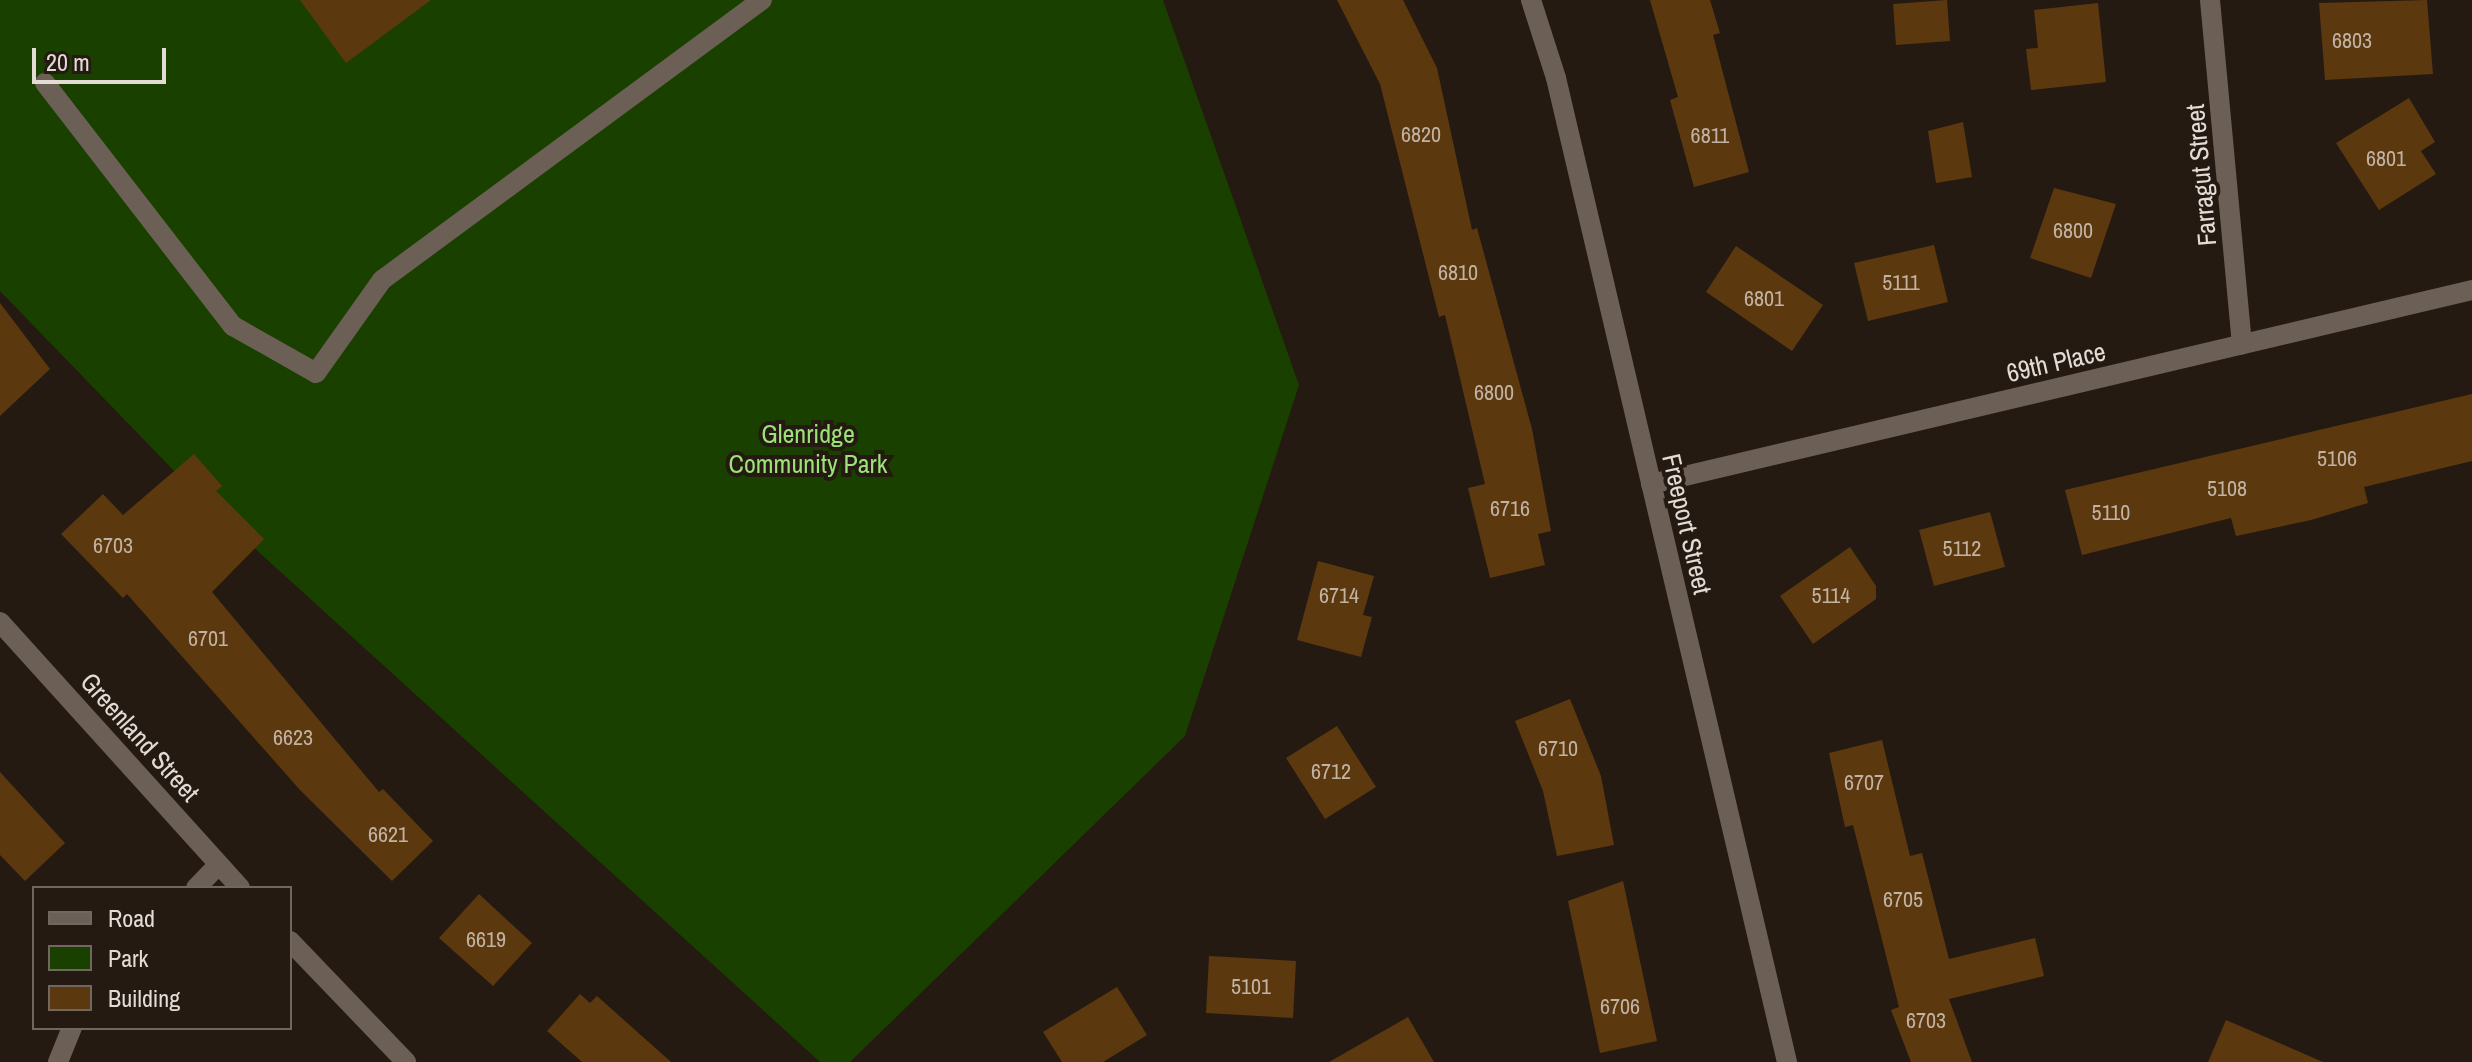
<!DOCTYPE html>
<style>
body{margin:0}
#map{position:relative;width:2472px;height:1062px;overflow:hidden;background:#241a12;font-family:"Archivo Narrow",sans-serif}
div>[style]{position:absolute}
.green>*{inset:0;background:#1a4000}
.building>*{inset:0;background:#5c380f}
.minor>*{height:20px;margin:-10px;padding:0 10px;transform-origin:10px;border-radius:10px;background:#6c6056}
span{translate:-50% -50%;white-space:nowrap;text-align:center;line-height:1.15;-webkit-text-stroke:8px #241a12;paint-order:stroke}
.number-label{font-size:22px;color:#c1b3a4}
.number-label span{-webkit-text-stroke-width:0}
.street-label{font-size:26px;color:#e3dcd6}
.park-label{font-size:26px;color:#9ce279}
.legend{position:absolute;left:32px;top:886px;width:260px;height:144px;box-sizing:border-box;background:#241a12;border:2px solid #706860;margin:0;padding:10px 14px;list-style:none;font-size:24px;color:#e3dcd6}
.legend li{display:flex;align-items:center;gap:16px;height:40px}
.legend b{width:40px;border:2px solid #706860}
.scale{position:absolute;left:32px;top:48px;width:134px;height:36px;box-sizing:border-box;border:4px solid #e3dcd6;border-top:0;padding-left:10px;font-size:24px;line-height:28px;white-space:nowrap;color:#e3dcd6;-webkit-text-stroke:6px #241a12;paint-order:stroke}
</style>
<div id="map">
<div class="green">
<i style="clip-path:polygon(0 0,1163px 0,1299px 385px,1185px 736px,850px 1062px,820px 1062px,207px 505px,0 291px)"></i>
</div>
<div class="building">
<i style="clip-path:polygon(300px 0,431px 0,346px 63px)"></i>
<i style="clip-path:polygon(1337px 0,1403px 0,1437px 68px,1472px 230px,1477px 228px,1532px 429px,1551px 531px,1538px 534px,1545px 565px,1490px 578px,1468px 488px,1485px 484px,1445px 315px,1439px 317px,1380px 84px)"></i>
<i style="clip-path:polygon(1650px 0,1710px 0,1720px 33px,1713px 35px,1749px 172px,1694px 187px,1670px 100px,1678px 97px)"></i>
<i style="clip-path:polygon(1947px 0,1950px 41px,1896px 45px,1893px 4px)"></i>
<i style="clip-path:polygon(2427px 0,2433px 74px,2325px 80px,2319px 3px)"></i>
<i style="clip-path:polygon(2098px 3px,2106px 82px,2031px 90px,2026px 49px,2038px 48px,2034px 10px)"></i>
<i style="clip-path:polygon(2409px 98px,2435px 142px,2421px 151px,2436px 174px,2379px 210px,2336px 143px)"></i>
<i style="clip-path:polygon(1963px 122px,1972px 177px,1936px 183px,1928px 131px)"></i>
<i style="clip-path:polygon(2054px 188px,2116px 204px,2091px 278px,2030px 258px)"></i>
<i style="clip-path:polygon(1934px 245px,1948px 302px,1868px 321px,1854px 263px)"></i>
<i style="clip-path:polygon(1736px 246px,1823px 305px,1792px 351px,1706px 292px)"></i>
<i style="clip-path:polygon(0 303px,50px 369px,0 416px)"></i>
<i style="clip-path:polygon(2472px 394px,2472px 461px,2364px 487px,2368px 503px,2311px 520px,2236px 536px,2231px 518px,2082px 555px,2065px 490px)"></i>
<i style="clip-path:polygon(194px 454px,222px 486px,216px 491px,264px 539px,212px 592px,379px 792px,383px 789px,433px 841px,392px 881px,300px 790px,127px 594px,123px 598px,61px 534px,103px 494px,123px 515px)"></i>
<i style="clip-path:polygon(1990px 512px,2005px 567px,1934px 586px,1919px 530px)"></i>
<i style="clip-path:polygon(1850px 547px,1876px 586px,1876px 599px,1813px 644px,1780px 596px)"></i>
<i style="clip-path:polygon(1318px 561px,1374px 576px,1363px 615px,1372px 617px,1361px 657px,1297px 640px)"></i>
<i style="clip-path:polygon(1570px 699px,1601px 776px,1614px 845px,1557px 856px,1543px 791px,1515px 721px)"></i>
<i style="clip-path:polygon(1337px 726px,1376px 787px,1325px 819px,1286px 758px)"></i>
<i style="clip-path:polygon(1882px 740px,1910px 856px,1922px 853px,1949px 959px,2035px 938px,2044px 976px,1949px 999px,1972px 1062px,1911px 1062px,1891px 1010px,1899px 1007px,1853px 825px,1845px 827px,1829px 753px)"></i>
<i style="clip-path:polygon(0 772px,65px 843px,25px 881px,0 855px)"></i>
<i style="clip-path:polygon(1623px 881px,1657px 1041px,1600px 1053px,1568px 901px)"></i>
<i style="clip-path:polygon(479px 894px,532px 943px,493px 986px,439px 938px)"></i>
<i style="clip-path:polygon(1209px 956px,1296px 961px,1293px 1018px,1206px 1013px)"></i>
<i style="clip-path:polygon(1117px 987px,1147px 1035px,1103px 1062px,1062px 1062px,1043px 1032px)"></i>
<i style="clip-path:polygon(580px 994px,590px 1003px,597px 996px,671px 1062px,582px 1062px,547px 1031px)"></i>
<i style="clip-path:polygon(1408px 1017px,1434px 1062px,1329px 1062px)"></i>
<i style="clip-path:polygon(2226px 1020px,2323px 1062px,2208px 1062px)"></i>
</div>
<div class="minor">
<i style="left:1531px;top:0;width:82px;rotate:72.2deg"></i>
<i style="left:1556px;top:78px;width:1011px;rotate:76.79deg"></i>
<i style="left:2210px;top:0;width:346px;rotate:84.7deg"></i>
<i style="left:45px;top:83px;width:307px;rotate:52.3deg"></i>
<i style="left:233px;top:326px;width:95px;rotate:29.5deg"></i>
<i style="left:316px;top:373px;width:114px;rotate:-54.6deg"></i>
<i style="left:382px;top:280px;width:472px;rotate:-36.4deg"></i>
<i style="left:1651px;top:484px;width:844px;rotate:-13.29deg"></i>
<i style="left:0;top:622px;width:358px;rotate:47.9deg"></i>
<i style="left:196px;top:888px;width:32px;rotate:-46deg"></i>
<i style="left:290px;top:941px;width:168px;rotate:46.2deg"></i>
<i style="left:58px;top:1062px;width:37px;rotate:-68deg"></i>
</div>
<div class="number-label">
<span style="left:2352px;top:41px">6803</span>
<span style="left:1421px;top:135px">6820</span>
<span style="left:1710px;top:136px">6811</span>
<span style="left:2386px;top:159px">6801</span>
<span style="left:2073px;top:231px">6800</span>
<span style="left:1458px;top:273px">6810</span>
<span style="left:1901px;top:283px">5111</span>
<span style="left:1764px;top:299px">6801</span>
<span style="left:1494px;top:393px">6800</span>
<span style="left:2337px;top:459px">5106</span>
<span style="left:2227px;top:489px">5108</span>
<span style="left:1510px;top:509px">6716</span>
<span style="left:2111px;top:513px">5110</span>
<span style="left:113px;top:546px">6703</span>
<span style="left:1962px;top:549px">5112</span>
<span style="left:1339px;top:596px">6714</span>
<span style="left:1831px;top:596px">5114</span>
<span style="left:208px;top:639px">6701</span>
<span style="left:293px;top:738px">6623</span>
<span style="left:1558px;top:749px">6710</span>
<span style="left:1331px;top:772px">6712</span>
<span style="left:1864px;top:783px">6707</span>
<span style="left:388px;top:835px">6621</span>
<span style="left:1903px;top:900px">6705</span>
<span style="left:486px;top:940px">6619</span>
<span style="left:1251px;top:987px">5101</span>
<span style="left:1620px;top:1007px">6706</span>
<span style="left:1926px;top:1021px">6703</span>
</div>
<div class="street-label">
<span style="left:2201px;top:175px;rotate:-95deg">Farragut Street</span>
<span style="left:2056px;top:362px;rotate:-13deg">69th Place</span>
<span style="left:1687px;top:524px;rotate:77deg">Freeport Street</span>
<span style="left:140px;top:737px;rotate:48deg">Greenland Street</span>
</div>
<div class="park-label">
<span style="left:808px;top:449px">Glenridge<br>Community Park</span>
</div>
<ul class="legend">
<li><b style="height:10px;background:#6c6056"></b>Road</li>
<li><b style="height:22px;background:#1a4000"></b>Park</li>
<li><b style="height:22px;background:#5c380f"></b>Building</li>
</ul>
<div class="scale">20 m</div>
</div>
